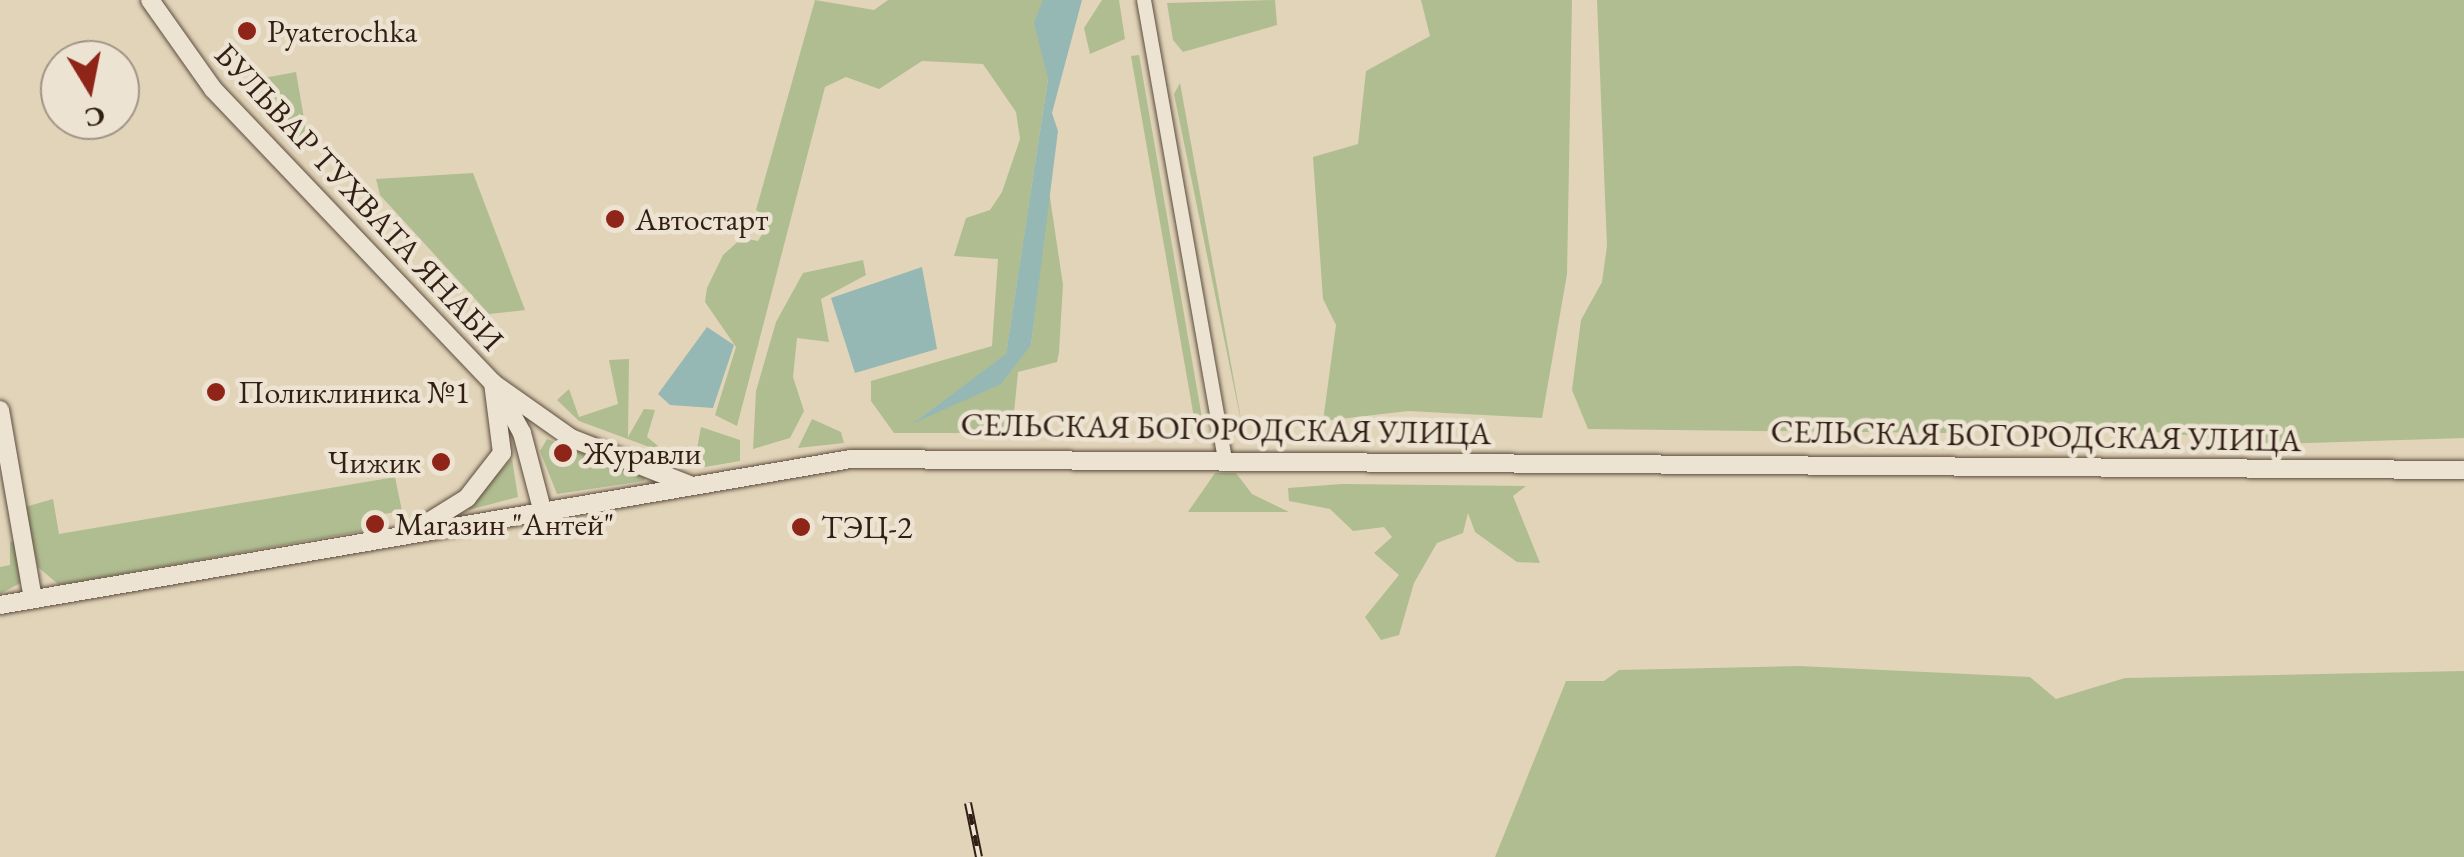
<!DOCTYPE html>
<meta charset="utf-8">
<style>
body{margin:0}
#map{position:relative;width:2464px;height:857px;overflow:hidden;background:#e1d4b9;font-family:"EB Garamond",serif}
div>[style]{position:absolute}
.green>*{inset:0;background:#b0bd91}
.water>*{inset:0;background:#95b8b4}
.roads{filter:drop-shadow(0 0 2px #5d4c3d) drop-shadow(0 0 2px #5d4c3d)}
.street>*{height:14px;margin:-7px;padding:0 7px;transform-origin:7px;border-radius:7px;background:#ece3d2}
.secondary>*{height:18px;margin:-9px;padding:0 9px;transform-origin:9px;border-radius:9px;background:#ece3d2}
.rail>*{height:8px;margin-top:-4px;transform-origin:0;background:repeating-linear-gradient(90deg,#ece3d2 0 11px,#311e14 0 22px);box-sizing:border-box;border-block:2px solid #311e14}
.dots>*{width:28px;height:28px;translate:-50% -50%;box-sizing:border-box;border:5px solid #ece3d2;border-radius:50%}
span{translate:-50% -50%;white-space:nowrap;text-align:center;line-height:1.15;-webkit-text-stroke:9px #ece3d2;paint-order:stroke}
.poi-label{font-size:32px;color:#311e14}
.left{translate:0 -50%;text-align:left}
.right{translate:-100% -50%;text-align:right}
.street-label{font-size:32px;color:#311e14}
.north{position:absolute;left:40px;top:40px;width:100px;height:100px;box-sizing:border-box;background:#ece3d2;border:2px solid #a19486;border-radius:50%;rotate:170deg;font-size:28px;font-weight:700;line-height:40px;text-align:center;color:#311e14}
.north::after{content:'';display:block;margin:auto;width:35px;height:45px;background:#8f2418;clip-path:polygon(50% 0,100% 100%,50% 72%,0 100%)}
</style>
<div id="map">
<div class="green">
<i style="clip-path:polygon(815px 0,874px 10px,888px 0,1043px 0,1048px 79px,1006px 355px,916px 421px,1031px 345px,1049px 191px,1063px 285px,1059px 352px,1057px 362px,1018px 372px,1012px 433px,894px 433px,871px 401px,871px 381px,992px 346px,998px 259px,954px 256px,966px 218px,990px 210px,1002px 192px,1020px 139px,1016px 112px,983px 64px,922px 61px,879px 89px,846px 77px,825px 87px,737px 426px,715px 415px,736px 347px,705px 302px,707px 288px,723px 255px,742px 238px,758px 241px,771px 220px,756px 210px)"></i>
<i style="clip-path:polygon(1102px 0,1119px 0,1125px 39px,1090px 54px,1084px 28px)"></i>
<i style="clip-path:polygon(1275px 0,1277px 25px,1183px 52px,1173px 40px,1167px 3px)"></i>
<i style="clip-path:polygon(1421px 0,1572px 0,1567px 274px,1542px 418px,1408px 411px,1323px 421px,1336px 325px,1323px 299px,1313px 157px,1358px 144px,1366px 71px,1430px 36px)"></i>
<i style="clip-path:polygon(1597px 0,2464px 0,2464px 438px,2277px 444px,2054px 422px,1948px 433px,1588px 429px,1572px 390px,1581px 320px,1602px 282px,1607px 246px)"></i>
<i style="clip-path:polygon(1139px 55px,1205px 435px,1197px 435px,1131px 56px)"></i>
<i style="clip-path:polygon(296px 72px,307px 136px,297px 147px,236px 83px)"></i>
<i style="clip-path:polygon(1180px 83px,1244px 436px,1174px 94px)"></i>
<i style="clip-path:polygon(473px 173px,525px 310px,489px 314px,380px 195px,376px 179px)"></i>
<i style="clip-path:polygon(863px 260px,866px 275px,821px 299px,829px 342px,797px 338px,793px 377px,804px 411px,790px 438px,753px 449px,756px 391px,776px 322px,803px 273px)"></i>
<i style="clip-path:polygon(629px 359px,628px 437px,644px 409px,655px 410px,647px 437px,668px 454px,579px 421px,557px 400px,569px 389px,579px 417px,618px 404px,609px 360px)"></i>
<i style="clip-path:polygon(812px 419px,841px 432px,844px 443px,798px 448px)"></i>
<i style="clip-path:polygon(701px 427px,740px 440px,740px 461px,699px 468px,678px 461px,685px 446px,697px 449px)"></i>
<i style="clip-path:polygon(547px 439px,645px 477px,644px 481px,557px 494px,540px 451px)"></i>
<i style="clip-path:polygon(512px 459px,518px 497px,469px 510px,468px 504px)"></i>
<i style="clip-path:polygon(1215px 473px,1236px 473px,1252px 494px,1289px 512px,1188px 512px)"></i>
<i style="clip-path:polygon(395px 477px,402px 511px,371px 516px,363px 531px,59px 585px,38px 567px,25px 507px,53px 499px,59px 534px)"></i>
<i style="clip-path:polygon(1342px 484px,1526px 486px,1513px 496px,1540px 563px,1517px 562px,1475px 532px,1468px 513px,1463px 533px,1437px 543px,1414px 583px,1399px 635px,1381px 640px,1365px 617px,1399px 575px,1374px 553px,1392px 537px,1384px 527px,1353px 531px,1330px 509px,1289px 501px,1288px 488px)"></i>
<i style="clip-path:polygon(19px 541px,24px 581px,0 594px,0 567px,10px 565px,10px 542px)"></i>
<i style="clip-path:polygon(1799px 666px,2030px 677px,2056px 699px,2125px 678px,2464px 671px,2464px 857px,1495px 857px,1566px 681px,1604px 681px,1619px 670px)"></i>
</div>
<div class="water">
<i style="clip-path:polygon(1043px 0,1082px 0,1052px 113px,1058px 131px,1031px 345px,1001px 384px,912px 424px,1006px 354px,1048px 79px,1034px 23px)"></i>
<i style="clip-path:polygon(922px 267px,937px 349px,855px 373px,831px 298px)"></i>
<i style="clip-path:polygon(707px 327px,734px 345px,713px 408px,670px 405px,658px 394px)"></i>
</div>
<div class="roads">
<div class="street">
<i style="left:1144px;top:0;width:467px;rotate:80deg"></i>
</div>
<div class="secondary">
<i style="left:150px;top:0;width:109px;rotate:54.7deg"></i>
<i style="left:213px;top:89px;width:406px;rotate:46.4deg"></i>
<i style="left:493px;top:383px;width:95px;rotate:35.2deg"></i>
<i style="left:571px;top:438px;width:128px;rotate:21.6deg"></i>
<i style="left:499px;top:391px;width:48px;rotate:61.3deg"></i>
<i style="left:522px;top:433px;width:83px;rotate:75.3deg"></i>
<i style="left:0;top:410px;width:192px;rotate:80.1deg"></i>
<i style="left:419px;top:528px;width:57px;rotate:-32deg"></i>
<i style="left:467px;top:498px;width:57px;rotate:-52.1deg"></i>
<i style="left:502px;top:453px;width:71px;rotate:-97.3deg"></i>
<i style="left:0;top:605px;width:863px;rotate:-9.74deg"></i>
<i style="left:851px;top:459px;width:1613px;rotate:0.39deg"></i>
</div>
</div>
<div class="rail">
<i style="left:968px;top:803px;width:55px;rotate:78.5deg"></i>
</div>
<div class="dots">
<i style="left:247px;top:31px;background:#8f2418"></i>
<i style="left:615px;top:219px;background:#8f2418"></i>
<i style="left:216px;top:392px;background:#8f2418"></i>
<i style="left:563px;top:453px;background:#8f2418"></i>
<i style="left:441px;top:462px;background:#8f2418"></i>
<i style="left:375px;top:524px;background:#8f2418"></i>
<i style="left:801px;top:527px;background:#8f2418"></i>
</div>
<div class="poi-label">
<span class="left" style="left:267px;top:31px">Pyaterochka</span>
<span class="left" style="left:635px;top:219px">Автостарт</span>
<span class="left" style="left:238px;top:392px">Поликлиника №1</span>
<span class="left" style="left:583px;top:453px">Журавли</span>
<span class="right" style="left:421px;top:462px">Чижик</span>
<span class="left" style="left:395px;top:524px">Магазин "Антей"</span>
<span class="left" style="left:821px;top:527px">ТЭЦ-2</span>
</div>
<div class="street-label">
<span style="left:359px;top:197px;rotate:47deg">БУЛЬВАР ТУХВАТА ЯНАБИ</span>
<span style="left:1226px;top:429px;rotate:1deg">СЕЛЬСКАЯ БОГОРОДСКАЯ УЛИЦА</span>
<span style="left:2036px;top:436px;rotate:1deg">СЕЛЬСКАЯ БОГОРОДСКАЯ УЛИЦА</span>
</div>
<div class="north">С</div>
</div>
